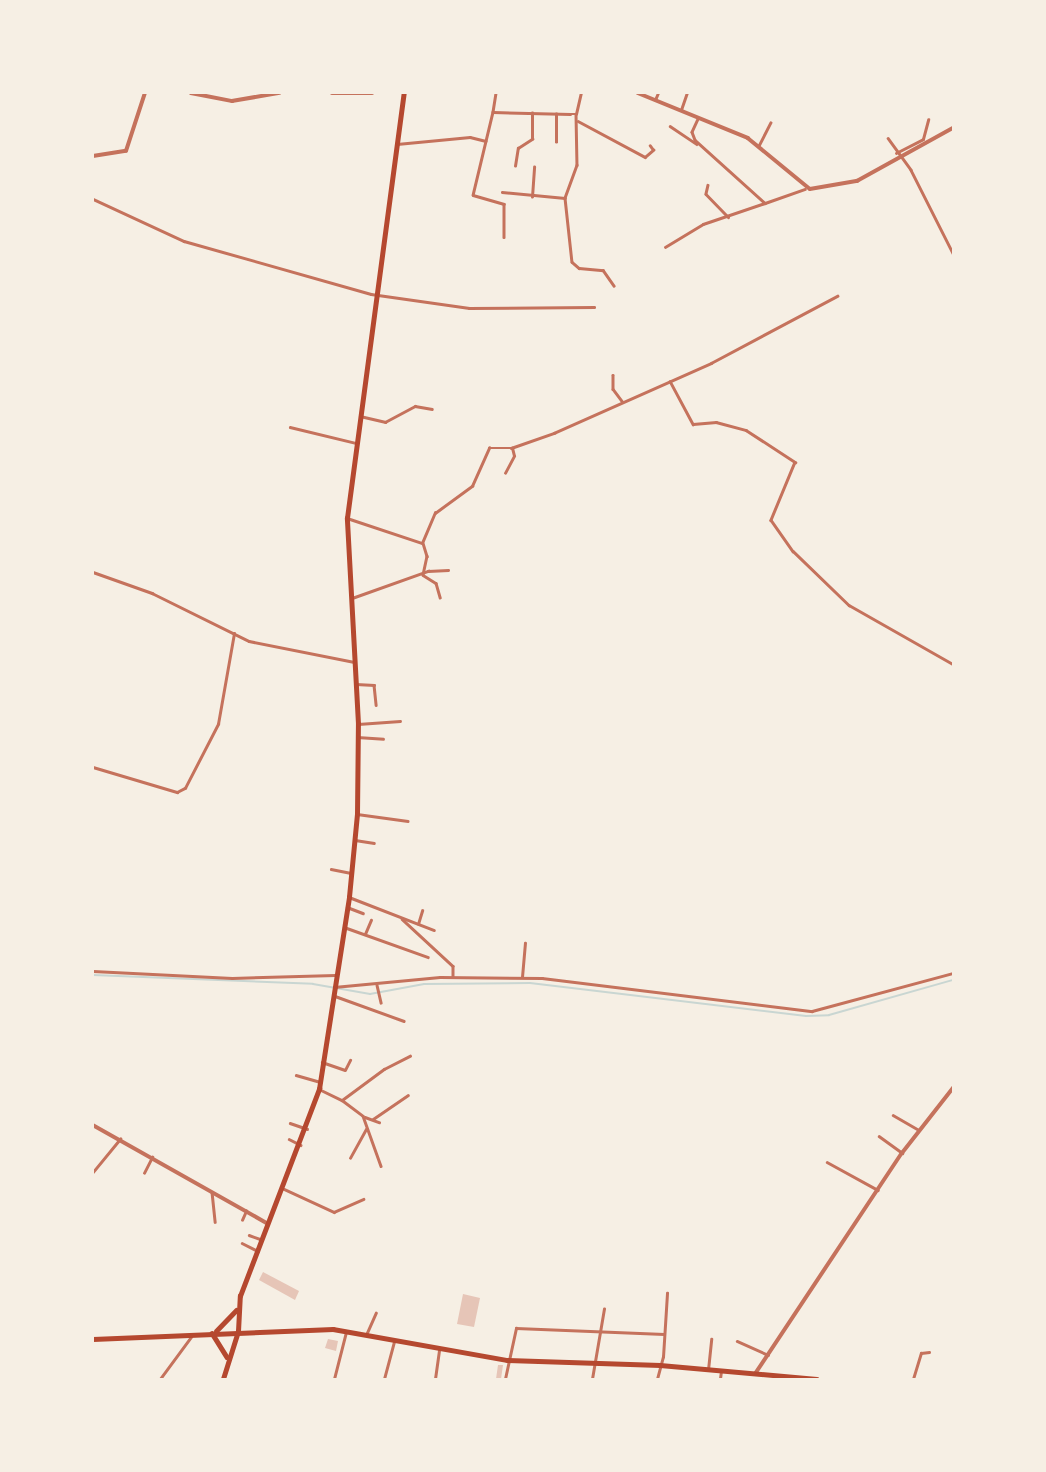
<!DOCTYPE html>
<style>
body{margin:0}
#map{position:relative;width:1046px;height:1472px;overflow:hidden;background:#f6efe4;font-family:"Source Sans 3",sans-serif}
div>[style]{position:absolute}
.stream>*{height:2px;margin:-1px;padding:0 1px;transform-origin:1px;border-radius:1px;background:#c9d6d2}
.building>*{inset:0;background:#e6c5b7}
.minor>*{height:2.5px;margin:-1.25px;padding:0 1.25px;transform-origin:1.25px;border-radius:1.25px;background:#c5725c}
.tertiary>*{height:3.5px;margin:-1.75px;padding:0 1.75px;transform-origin:1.75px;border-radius:1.75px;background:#c5725c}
.secondary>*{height:4.5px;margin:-2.25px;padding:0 2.25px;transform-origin:2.25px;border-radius:2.25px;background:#b5482f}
span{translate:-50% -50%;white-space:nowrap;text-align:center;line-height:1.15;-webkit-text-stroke:5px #f6efe4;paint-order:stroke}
.frame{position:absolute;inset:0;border:94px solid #f6efe4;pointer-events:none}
</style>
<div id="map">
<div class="stream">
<i style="left:93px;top:975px;width:220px;rotate:2.3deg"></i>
<i style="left:313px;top:984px;width:58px;rotate:10deg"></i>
<i style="left:370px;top:994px;width:55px;rotate:-10.5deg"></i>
<i style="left:424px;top:984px;width:106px;rotate:-0.5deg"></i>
<i style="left:530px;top:983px;width:278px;rotate:6.8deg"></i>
<i style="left:806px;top:1016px;width:23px;rotate:-2deg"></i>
<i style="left:829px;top:1015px;width:129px;rotate:-15.8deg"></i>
</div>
<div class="building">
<i style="clip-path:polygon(263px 1272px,299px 1291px,295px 1300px,259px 1280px)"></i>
<i style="clip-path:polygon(463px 1294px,480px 1298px,474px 1327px,457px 1324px)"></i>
<i style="clip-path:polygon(328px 1339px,338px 1341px,336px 1351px,325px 1348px)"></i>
<i style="clip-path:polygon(498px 1365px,503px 1365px,501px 1379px,496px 1379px)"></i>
</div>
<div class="minor">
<i style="left:496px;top:93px;width:19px;rotate:99deg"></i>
<i style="left:493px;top:112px;width:77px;rotate:1.5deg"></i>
<i style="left:570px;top:114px;width:6px"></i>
<i style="left:576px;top:114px;width:22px;rotate:-77deg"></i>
<i style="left:655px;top:100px;width:8px;rotate:-67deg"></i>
<i style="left:681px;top:110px;width:18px;rotate:-71deg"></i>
<i style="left:493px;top:112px;width:85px;rotate:103.5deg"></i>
<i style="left:473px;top:195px;width:32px;rotate:16deg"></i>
<i style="left:504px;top:204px;width:33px;rotate:90deg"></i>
<i style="left:576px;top:114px;width:51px;rotate:88.9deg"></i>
<i style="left:577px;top:165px;width:35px;rotate:110deg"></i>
<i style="left:565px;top:198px;width:64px;rotate:83.8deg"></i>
<i style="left:572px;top:262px;width:9px;rotate:41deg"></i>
<i style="left:579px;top:268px;width:24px;rotate:5deg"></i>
<i style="left:603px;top:270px;width:19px;rotate:55deg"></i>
<i style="left:698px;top:119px;width:14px;rotate:115deg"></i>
<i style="left:692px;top:132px;width:9px;rotate:69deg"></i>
<i style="left:695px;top:140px;width:94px;rotate:42deg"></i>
<i style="left:765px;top:203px;width:42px;rotate:-19.3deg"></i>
<i style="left:578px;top:121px;width:76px;rotate:28.2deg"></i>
<i style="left:645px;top:157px;width:11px;rotate:-41deg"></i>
<i style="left:653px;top:150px;width:5px;rotate:-127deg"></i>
<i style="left:670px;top:126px;width:32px;rotate:34deg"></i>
<i style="left:888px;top:138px;width:39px;rotate:54deg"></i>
<i style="left:911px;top:170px;width:93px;rotate:63.2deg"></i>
<i style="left:556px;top:142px;width:28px;rotate:-90deg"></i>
<i style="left:397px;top:144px;width:73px;rotate:-5.5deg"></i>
<i style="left:470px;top:137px;width:16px;rotate:14deg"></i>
<i style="left:759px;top:145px;width:25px;rotate:-63deg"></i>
<i style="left:896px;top:153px;width:30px;rotate:-27deg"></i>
<i style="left:923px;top:139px;width:20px;rotate:-75deg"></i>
<i style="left:515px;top:166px;width:18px;rotate:-81deg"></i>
<i style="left:518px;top:148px;width:17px;rotate:-33deg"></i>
<i style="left:532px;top:139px;width:26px;rotate:-90deg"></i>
<i style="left:708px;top:185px;width:9px;rotate:103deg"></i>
<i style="left:706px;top:194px;width:32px;rotate:46deg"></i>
<i style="left:502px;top:192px;width:63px;rotate:5.4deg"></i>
<i style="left:532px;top:197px;width:30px;rotate:-86deg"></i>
<i style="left:93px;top:199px;width:100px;rotate:24.8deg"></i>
<i style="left:184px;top:241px;width:194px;rotate:15.8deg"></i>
<i style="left:371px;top:294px;width:99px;rotate:8.1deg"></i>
<i style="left:469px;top:308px;width:125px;rotate:-0.5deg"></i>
<i style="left:665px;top:247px;width:44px;rotate:-31.2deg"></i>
<i style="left:703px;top:224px;width:65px;rotate:-18.7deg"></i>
<i style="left:613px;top:375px;width:14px;rotate:90deg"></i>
<i style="left:613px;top:389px;width:15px;rotate:53deg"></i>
<i style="left:670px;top:381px;width:49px;rotate:61.9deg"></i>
<i style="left:693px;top:424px;width:23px;rotate:-5deg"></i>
<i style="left:716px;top:422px;width:31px;rotate:15deg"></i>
<i style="left:746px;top:430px;width:59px;rotate:33.1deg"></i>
<i style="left:795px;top:462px;width:63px;rotate:112.5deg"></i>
<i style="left:771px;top:520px;width:38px;rotate:55deg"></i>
<i style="left:793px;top:551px;width:78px;rotate:44deg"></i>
<i style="left:849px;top:605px;width:120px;rotate:29.6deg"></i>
<i style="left:360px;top:416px;width:26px;rotate:13deg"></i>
<i style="left:385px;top:422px;width:34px;rotate:-28deg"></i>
<i style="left:415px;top:406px;width:17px;rotate:10deg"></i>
<i style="left:290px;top:427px;width:68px;rotate:13.6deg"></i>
<i style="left:505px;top:473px;width:19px;rotate:-62deg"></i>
<i style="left:514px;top:456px;width:8px;rotate:-104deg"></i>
<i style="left:347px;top:518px;width:79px;rotate:18.4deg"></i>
<i style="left:422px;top:543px;width:33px;rotate:-67deg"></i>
<i style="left:435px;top:513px;width:46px;rotate:-36.1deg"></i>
<i style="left:472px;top:486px;width:42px;rotate:-65.9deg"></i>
<i style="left:489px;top:448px;width:22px"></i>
<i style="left:511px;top:448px;width:46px;rotate:-19.2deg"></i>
<i style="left:554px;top:433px;width:172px;rotate:-24deg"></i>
<i style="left:711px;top:363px;width:143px;rotate:-28deg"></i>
<i style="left:423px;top:543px;width:14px;rotate:73deg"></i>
<i style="left:427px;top:556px;width:19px;rotate:102deg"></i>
<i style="left:423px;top:575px;width:15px;rotate:32deg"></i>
<i style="left:436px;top:583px;width:15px;rotate:74deg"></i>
<i style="left:93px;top:572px;width:63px;rotate:19.6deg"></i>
<i style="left:152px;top:593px;width:108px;rotate:26.3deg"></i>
<i style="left:249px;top:641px;width:107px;rotate:11.3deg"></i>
<i style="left:352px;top:598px;width:81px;rotate:-19.6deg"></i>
<i style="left:428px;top:571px;width:20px;rotate:-3deg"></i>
<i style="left:356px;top:684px;width:18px;rotate:3deg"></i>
<i style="left:374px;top:685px;width:20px;rotate:84deg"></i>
<i style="left:358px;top:724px;width:42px;rotate:-4.1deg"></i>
<i style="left:357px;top:737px;width:26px;rotate:4deg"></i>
<i style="left:93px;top:767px;width:88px;rotate:16.6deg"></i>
<i style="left:177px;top:792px;width:9px;rotate:-27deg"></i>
<i style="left:185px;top:788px;width:72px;rotate:-62.7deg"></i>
<i style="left:218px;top:724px;width:92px;rotate:-80deg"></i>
<i style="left:357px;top:814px;width:51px;rotate:7.8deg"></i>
<i style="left:355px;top:840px;width:19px;rotate:9deg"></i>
<i style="left:331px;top:869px;width:20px;rotate:11deg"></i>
<i style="left:349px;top:897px;width:91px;rotate:21.2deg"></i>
<i style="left:347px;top:907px;width:17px;rotate:21deg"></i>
<i style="left:402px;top:919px;width:69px;rotate:42.7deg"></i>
<i style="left:453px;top:966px;width:11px;rotate:90deg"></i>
<i style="left:418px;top:924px;width:14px;rotate:-73deg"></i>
<i style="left:344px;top:927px;width:89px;rotate:19.7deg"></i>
<i style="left:365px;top:934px;width:15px;rotate:-67deg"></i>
<i style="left:93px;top:971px;width:139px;rotate:2.9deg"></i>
<i style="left:232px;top:978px;width:103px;rotate:-1.7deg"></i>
<i style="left:522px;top:977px;width:34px;rotate:-85deg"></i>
<i style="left:377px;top:985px;width:18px;rotate:77deg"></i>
<i style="left:334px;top:987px;width:106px;rotate:-5.4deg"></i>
<i style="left:440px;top:977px;width:102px;rotate:0.6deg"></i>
<i style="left:542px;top:978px;width:272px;rotate:7deg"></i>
<i style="left:812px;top:1011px;width:146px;rotate:-15.1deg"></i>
<i style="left:335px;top:996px;width:73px;rotate:19.9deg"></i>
<i style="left:322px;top:1062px;width:24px;rotate:19deg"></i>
<i style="left:345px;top:1070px;width:11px;rotate:-63deg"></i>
<i style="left:296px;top:1075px;width:25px;rotate:16deg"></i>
<i style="left:319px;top:1089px;width:25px;rotate:26deg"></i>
<i style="left:342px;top:1100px;width:52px;rotate:-36.4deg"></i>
<i style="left:384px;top:1069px;width:29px;rotate:-27deg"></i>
<i style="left:342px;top:1100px;width:26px;rotate:37deg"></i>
<i style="left:363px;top:1116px;width:53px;rotate:70.2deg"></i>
<i style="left:893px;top:1115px;width:30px;rotate:30deg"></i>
<i style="left:365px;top:1117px;width:15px;rotate:20deg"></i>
<i style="left:373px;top:1119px;width:42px;rotate:-34.4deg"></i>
<i style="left:290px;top:1123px;width:18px;rotate:19deg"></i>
<i style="left:879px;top:1136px;width:29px;rotate:36deg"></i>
<i style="left:289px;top:1139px;width:13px;rotate:27deg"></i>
<i style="left:350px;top:1158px;width:33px;rotate:-61deg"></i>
<i style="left:827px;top:1162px;width:58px;rotate:28.8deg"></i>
<i style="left:93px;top:1172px;width:43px;rotate:-50.7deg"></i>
<i style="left:144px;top:1173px;width:18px;rotate:-63deg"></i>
<i style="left:284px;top:1189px;width:55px;rotate:24.7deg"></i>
<i style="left:334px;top:1212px;width:32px;rotate:-24deg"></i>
<i style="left:212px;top:1192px;width:30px;rotate:84deg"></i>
<i style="left:242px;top:1220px;width:10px;rotate:-66deg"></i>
<i style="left:249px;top:1235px;width:12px;rotate:20deg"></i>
<i style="left:242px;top:1243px;width:18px;rotate:27deg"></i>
<i style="left:366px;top:1335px;width:24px;rotate:-66deg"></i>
<i style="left:737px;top:1341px;width:34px;rotate:24deg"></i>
<i style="left:708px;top:1370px;width:31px;rotate:-84deg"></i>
<i style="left:160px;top:1379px;width:52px;rotate:-53.6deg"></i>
<i style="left:334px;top:1379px;width:49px;rotate:-75.7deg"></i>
<i style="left:384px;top:1379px;width:39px;rotate:-75deg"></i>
<i style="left:435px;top:1379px;width:29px;rotate:-82deg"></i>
<i style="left:505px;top:1379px;width:52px;rotate:-77.8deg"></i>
<i style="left:516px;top:1328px;width:148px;rotate:2.3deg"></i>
<i style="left:592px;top:1379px;width:71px;rotate:-80.3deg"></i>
<i style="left:657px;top:1379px;width:23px;rotate:-75deg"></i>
<i style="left:663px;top:1357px;width:64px;rotate:-86.4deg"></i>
<i style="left:720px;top:1379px;width:8px;rotate:-83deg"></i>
<i style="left:913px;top:1379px;width:27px;rotate:-73deg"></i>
<i style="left:921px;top:1353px;width:8px;rotate:-7deg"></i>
</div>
<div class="tertiary">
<i style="left:191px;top:93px;width:42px;rotate:11deg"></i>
<i style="left:232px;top:101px;width:48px;rotate:-9.7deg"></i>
<i style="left:332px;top:93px;width:40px"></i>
<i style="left:638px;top:93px;width:119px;rotate:22.2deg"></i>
<i style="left:748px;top:138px;width:80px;rotate:39.4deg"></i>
<i style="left:810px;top:189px;width:48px;rotate:-9.7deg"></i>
<i style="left:857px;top:181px;width:110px;rotate:-28.9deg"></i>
<i style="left:93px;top:156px;width:33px;rotate:-9deg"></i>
<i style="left:126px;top:151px;width:61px;rotate:-71.9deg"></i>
<i style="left:93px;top:1125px;width:200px;rotate:29.4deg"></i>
<i style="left:755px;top:1374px;width:265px;rotate:-56.4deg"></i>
<i style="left:902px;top:1153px;width:83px;rotate:-51.9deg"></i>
</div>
<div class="secondary">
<i style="left:216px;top:1331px;width:29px;rotate:-46deg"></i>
<i style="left:212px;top:1333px;width:28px;rotate:58deg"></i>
<i style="left:93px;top:1339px;width:240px;rotate:-2.4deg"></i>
<i style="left:333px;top:1329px;width:177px;rotate:10.1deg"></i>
<i style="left:507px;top:1360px;width:153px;rotate:1.9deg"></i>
<i style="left:660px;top:1365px;width:157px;rotate:5.1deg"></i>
<i style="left:223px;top:1379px;width:50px;rotate:-72.6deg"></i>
<i style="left:238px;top:1331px;width:35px;rotate:-87deg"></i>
<i style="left:240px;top:1296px;width:222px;rotate:-69.1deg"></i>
<i style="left:319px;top:1089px;width:194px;rotate:-81.1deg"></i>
<i style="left:349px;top:897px;width:83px;rotate:-84.5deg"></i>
<i style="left:357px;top:814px;width:90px;rotate:-89.4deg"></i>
<i style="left:358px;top:724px;width:206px;rotate:-93.1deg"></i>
<i style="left:347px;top:518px;width:429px;rotate:-82.4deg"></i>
</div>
<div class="frame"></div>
</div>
